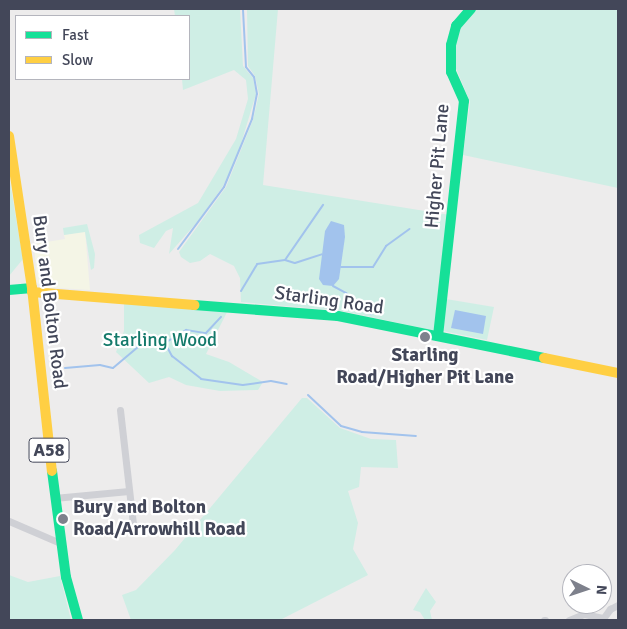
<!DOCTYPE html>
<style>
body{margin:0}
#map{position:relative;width:627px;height:629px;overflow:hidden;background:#edecec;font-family:Signika,sans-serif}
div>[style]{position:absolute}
.commercial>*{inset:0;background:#f4f5e6}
.green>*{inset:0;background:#cfeee5}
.water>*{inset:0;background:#a2c3ed}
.stream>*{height:2px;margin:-1px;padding:0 1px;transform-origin:1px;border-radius:1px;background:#a2c3ed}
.street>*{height:7px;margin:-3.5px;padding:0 3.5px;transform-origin:3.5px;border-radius:3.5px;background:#cfd0d5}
.fast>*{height:10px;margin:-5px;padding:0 5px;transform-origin:5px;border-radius:5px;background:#16e098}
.slow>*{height:10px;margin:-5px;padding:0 5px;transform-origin:5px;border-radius:5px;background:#ffcf43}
.dots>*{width:14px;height:14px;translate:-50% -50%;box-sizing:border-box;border:2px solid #fff;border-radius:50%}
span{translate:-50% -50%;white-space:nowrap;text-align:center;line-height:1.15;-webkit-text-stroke:4.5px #fff;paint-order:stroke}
.shield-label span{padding:1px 4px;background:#fff;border:1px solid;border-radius:4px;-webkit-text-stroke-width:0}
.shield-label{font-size:18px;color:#434759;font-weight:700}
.street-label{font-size:19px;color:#434759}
.park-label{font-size:19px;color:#147a6b}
.poi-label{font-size:19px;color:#434759;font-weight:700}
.left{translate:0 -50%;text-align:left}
.frame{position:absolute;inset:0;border:10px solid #434759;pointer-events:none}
.legend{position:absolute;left:15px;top:15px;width:175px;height:65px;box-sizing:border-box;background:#fff;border:1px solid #b4b5bd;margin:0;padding:6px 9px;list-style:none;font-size:15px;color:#434759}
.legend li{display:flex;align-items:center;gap:10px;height:25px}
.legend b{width:25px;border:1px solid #b4b5bd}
.north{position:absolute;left:562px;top:564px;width:50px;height:50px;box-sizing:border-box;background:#fff;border:1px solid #b4b5bd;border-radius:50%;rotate:94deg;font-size:14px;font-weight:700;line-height:20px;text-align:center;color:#434759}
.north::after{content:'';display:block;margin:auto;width:18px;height:22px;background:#7e818c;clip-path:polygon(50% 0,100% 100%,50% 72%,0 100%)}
</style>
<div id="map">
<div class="commercial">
<i style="clip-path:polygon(85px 231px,90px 290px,43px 287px,37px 283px,34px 244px,65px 239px,64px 235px)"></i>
</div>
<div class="green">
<i style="clip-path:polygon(174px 9px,240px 9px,243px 66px,253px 78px,256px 94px,237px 157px,223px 186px,198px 221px,169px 254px,173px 228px,166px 231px,154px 248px,140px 243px,139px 235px,198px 203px,236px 139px,248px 99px,246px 80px,234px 70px,183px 90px,182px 79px,189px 79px,189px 16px,175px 16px)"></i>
<i style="clip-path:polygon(247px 9px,278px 9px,263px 185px,450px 215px,436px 331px,343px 311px,241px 302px,240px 278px,234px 266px,210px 254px,200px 261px,190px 263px,181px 257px,179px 252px,226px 187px,253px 120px,259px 94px,255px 76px,248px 66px)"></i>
<i style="clip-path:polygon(475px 9px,618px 9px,618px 188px,463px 155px,470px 102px,455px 66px,454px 48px,458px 28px)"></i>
<i style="clip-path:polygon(9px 176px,23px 259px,9px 276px)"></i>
<i style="clip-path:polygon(87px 224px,95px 254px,94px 268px,91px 270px,85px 232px,64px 235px,63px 228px)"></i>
<i style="clip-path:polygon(446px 299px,494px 307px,487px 340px,443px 331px)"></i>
<i style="clip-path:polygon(124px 301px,228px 310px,206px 354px,229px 362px,263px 382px,258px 390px,220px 391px,186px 385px,169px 377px,149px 383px,116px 352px,124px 331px)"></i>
<i style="clip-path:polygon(302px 398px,307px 398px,340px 428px,371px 439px,396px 440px,398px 468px,361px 467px,359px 487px,348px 491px,358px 523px,353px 549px,368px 575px,280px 620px,131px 620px,122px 595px,136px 590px,175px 550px)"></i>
<i style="clip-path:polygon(9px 575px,28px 582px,60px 576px,71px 620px,9px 620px)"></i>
<i style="clip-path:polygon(426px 588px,436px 602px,430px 611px,432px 620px,425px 620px,420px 612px,413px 610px)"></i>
</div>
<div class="water">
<i style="clip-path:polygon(331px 221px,344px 225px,345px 237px,339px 279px,333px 286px,323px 285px,319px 279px,325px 231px)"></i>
<i style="clip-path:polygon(455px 310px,486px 316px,483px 334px,451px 328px)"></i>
</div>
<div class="stream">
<i style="left:178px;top:249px;width:77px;rotate:-53.4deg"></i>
<i style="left:224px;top:187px;width:74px;rotate:-67.6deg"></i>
<i style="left:252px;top:119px;width:25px;rotate:-79deg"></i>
<i style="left:257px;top:94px;width:17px;rotate:-100deg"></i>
<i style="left:254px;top:77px;width:13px;rotate:-129deg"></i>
<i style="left:246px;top:67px;width:58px;rotate:-93deg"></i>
<i style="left:285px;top:260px;width:10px;rotate:17deg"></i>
<i style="left:295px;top:263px;width:28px;rotate:-18deg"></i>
<i style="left:341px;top:267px;width:32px"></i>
<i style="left:373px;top:267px;width:25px;rotate:-58deg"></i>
<i style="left:386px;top:246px;width:29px;rotate:-36deg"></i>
<i style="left:333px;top:286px;width:15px;rotate:28deg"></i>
<i style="left:346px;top:293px;width:33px;rotate:40deg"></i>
<i style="left:241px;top:291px;width:31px;rotate:-59deg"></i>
<i style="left:257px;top:264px;width:28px;rotate:-8deg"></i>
<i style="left:285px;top:260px;width:67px;rotate:-55.4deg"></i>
<i style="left:165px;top:343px;width:15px;rotate:62deg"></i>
<i style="left:172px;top:356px;width:37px;rotate:38deg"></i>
<i style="left:201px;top:379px;width:42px;rotate:8.1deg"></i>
<i style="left:243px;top:385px;width:28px;rotate:-8deg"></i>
<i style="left:271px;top:381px;width:16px;rotate:11deg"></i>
<i style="left:65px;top:368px;width:35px;rotate:-5deg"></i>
<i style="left:100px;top:365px;width:13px;rotate:13deg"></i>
<i style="left:113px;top:368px;width:42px;rotate:-40.2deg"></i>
<i style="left:145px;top:341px;width:20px;rotate:6deg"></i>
<i style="left:165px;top:343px;width:25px;rotate:-32deg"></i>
<i style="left:186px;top:330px;width:20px;rotate:9deg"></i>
<i style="left:206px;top:333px;width:22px;rotate:-47deg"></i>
<i style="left:308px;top:395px;width:45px;rotate:43.2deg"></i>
<i style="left:341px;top:426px;width:22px;rotate:16deg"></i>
<i style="left:362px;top:432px;width:54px;rotate:4.2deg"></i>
</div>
<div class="street">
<i style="left:120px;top:410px;width:115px;rotate:83.5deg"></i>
<i style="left:54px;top:498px;width:75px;rotate:-5.3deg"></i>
<i style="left:9px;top:521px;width:56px;rotate:23.3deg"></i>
<i style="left:544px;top:620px;width:1px"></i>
<i style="left:569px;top:620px;width:16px;rotate:-22deg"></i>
<i style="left:584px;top:614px;width:19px;rotate:12deg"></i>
<i style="left:602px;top:620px;width:14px;rotate:-54deg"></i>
<i style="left:610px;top:609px;width:9px;rotate:-27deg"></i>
</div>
<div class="fast">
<i style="left:9px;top:290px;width:23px;rotate:-5deg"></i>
<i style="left:194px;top:305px;width:144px;rotate:4.4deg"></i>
<i style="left:338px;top:316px;width:210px;rotate:11.5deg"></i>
<i style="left:438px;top:336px;width:236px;rotate:-83.7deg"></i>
<i style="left:464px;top:101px;width:32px;rotate:-114deg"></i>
<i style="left:451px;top:72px;width:27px;rotate:-90deg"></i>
<i style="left:451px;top:45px;width:20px;rotate:-75deg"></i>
<i style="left:456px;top:26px;width:23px;rotate:-49deg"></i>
<i style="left:52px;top:471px;width:107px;rotate:82.5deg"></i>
<i style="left:66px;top:577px;width:45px;rotate:74.4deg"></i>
</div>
<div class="slow">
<i style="left:9px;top:136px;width:154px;rotate:81.4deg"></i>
<i style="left:32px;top:288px;width:184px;rotate:83.8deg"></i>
<i style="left:32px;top:292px;width:163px;rotate:4.6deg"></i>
<i style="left:544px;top:358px;width:76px;rotate:11.5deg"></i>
</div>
<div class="dots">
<i style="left:425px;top:337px;background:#7e818c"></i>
<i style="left:63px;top:519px;background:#7e818c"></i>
</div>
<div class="shield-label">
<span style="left:49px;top:450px">A58</span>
</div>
<div class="street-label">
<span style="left:438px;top:166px;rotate:-85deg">Higher Pit Lane</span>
<span style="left:329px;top:301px;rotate:8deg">Starling Road</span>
<span style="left:49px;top:302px;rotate:83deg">Bury and Bolton Road</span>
</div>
<div class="park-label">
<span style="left:160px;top:341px">Starling Wood</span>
</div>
<div class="poi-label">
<span style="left:425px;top:367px">Starling<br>Road/Higher Pit Lane</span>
<span class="left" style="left:73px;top:519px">Bury and Bolton<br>Road/Arrowhill Road</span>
</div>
<div class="frame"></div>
<ul class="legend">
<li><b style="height:6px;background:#16e098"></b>Fast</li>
<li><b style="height:6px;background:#ffcf43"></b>Slow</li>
</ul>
<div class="north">N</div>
</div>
